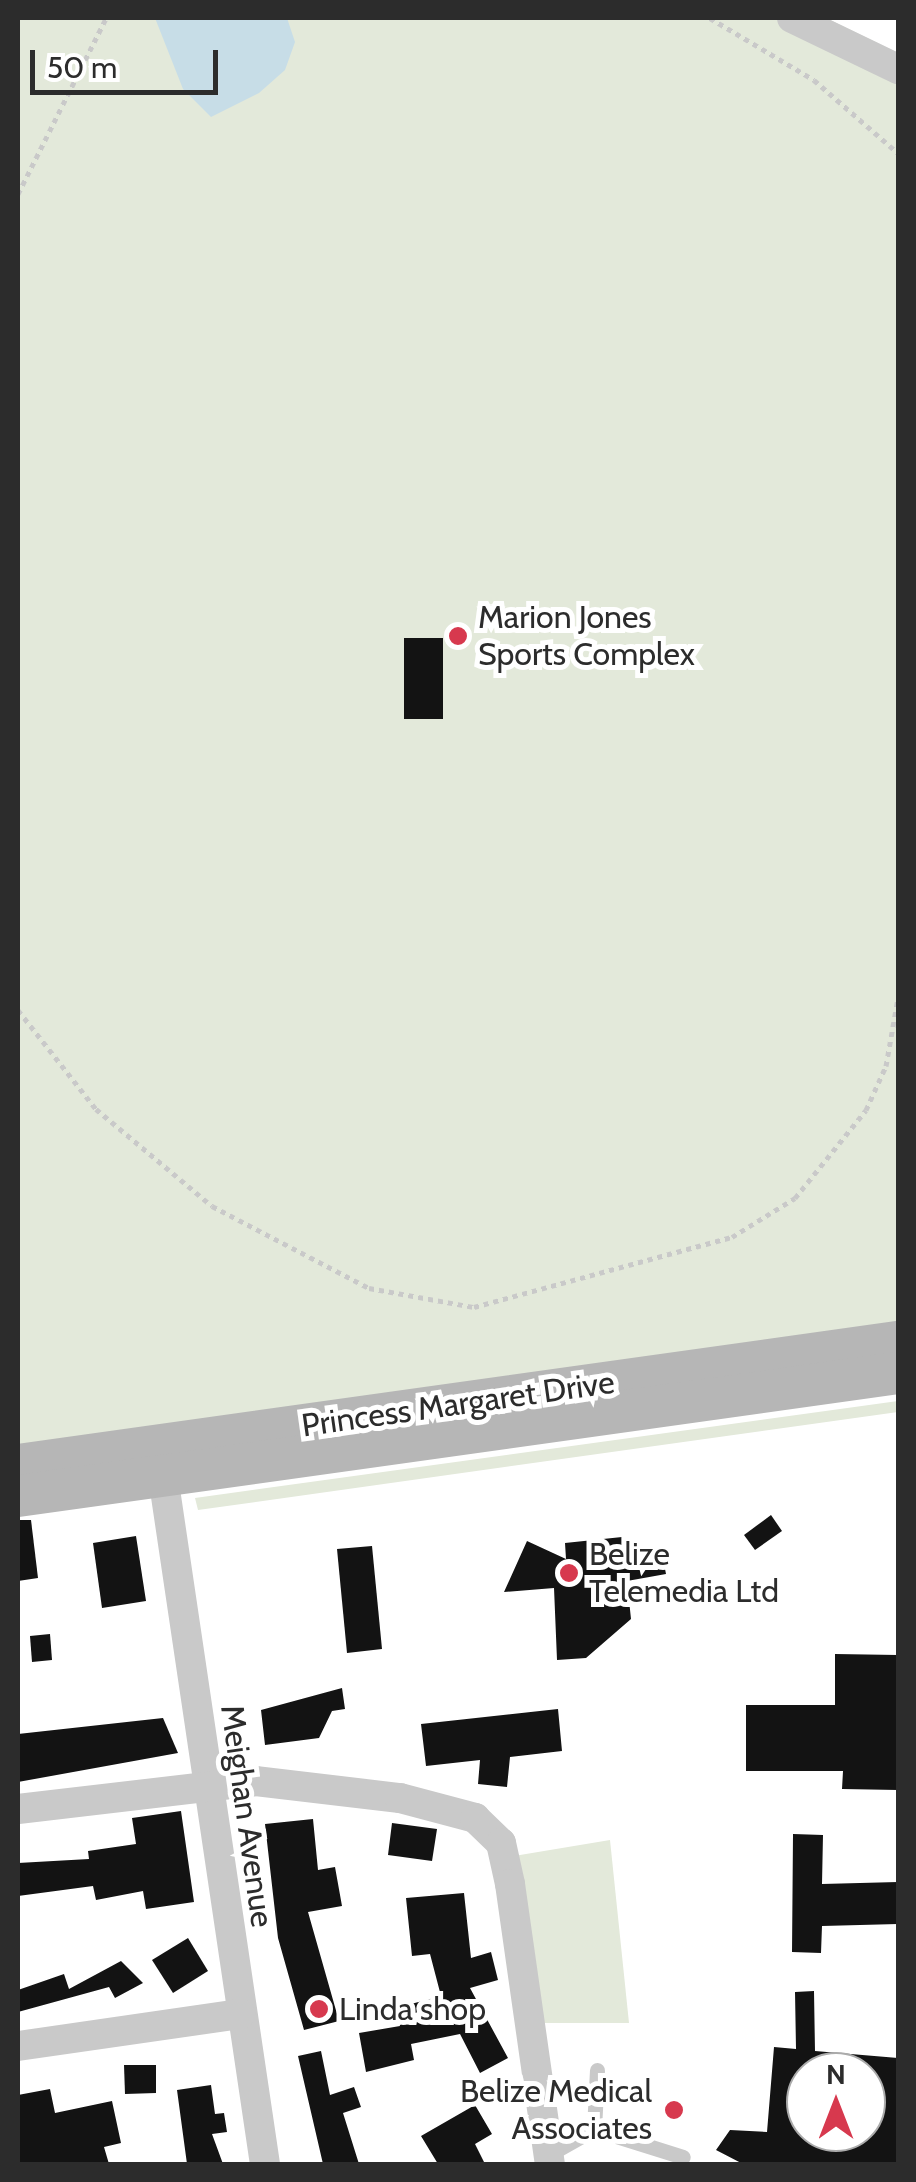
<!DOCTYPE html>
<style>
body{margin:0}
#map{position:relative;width:916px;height:2182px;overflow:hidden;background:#fff;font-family:Cabin,sans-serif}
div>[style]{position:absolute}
.green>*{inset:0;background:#e3e9da}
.water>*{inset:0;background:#c7dde7}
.building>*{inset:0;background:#131313}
.path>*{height:5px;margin-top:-2.5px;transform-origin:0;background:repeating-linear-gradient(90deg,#c9c9c9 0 5px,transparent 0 10px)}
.lane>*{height:15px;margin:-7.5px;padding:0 7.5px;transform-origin:7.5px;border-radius:7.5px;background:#c9c9c9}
.street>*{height:30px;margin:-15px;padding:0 15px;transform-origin:15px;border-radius:15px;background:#c9c9c9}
.secondary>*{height:42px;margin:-21px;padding:0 21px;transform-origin:21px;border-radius:21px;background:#b6b6b6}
.dots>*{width:28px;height:28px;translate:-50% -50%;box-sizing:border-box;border:5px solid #fff;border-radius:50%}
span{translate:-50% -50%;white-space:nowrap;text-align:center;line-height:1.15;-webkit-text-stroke:10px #fff;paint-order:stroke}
.poi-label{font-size:32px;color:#2c2c2c}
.left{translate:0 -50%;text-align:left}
.right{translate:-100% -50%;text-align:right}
.street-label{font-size:32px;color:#2c2c2c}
.frame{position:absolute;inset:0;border:20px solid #2c2c2c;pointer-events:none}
.north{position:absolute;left:786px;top:2052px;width:100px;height:100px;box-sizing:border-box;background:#fff;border:2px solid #ababab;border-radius:50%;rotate:0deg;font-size:28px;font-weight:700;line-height:40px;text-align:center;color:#2c2c2c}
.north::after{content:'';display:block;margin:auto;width:35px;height:45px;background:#d7394e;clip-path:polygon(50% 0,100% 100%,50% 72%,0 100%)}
.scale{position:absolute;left:30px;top:50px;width:188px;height:45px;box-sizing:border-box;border:5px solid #2c2c2c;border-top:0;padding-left:12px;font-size:30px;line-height:35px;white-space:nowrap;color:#2c2c2c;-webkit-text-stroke:8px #fff;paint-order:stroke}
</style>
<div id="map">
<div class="green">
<i style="clip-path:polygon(18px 18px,826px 18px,898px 53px,898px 1334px,18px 1447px)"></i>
<i style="clip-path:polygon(898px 1401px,898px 1412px,198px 1510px,195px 1498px)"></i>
<i style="clip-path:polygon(610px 1840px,629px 2023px,528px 2023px,514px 1856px)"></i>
</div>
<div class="water">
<i style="clip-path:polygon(155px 18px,287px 18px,295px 42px,285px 70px,259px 93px,211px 117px,183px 89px)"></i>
</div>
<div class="building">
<i style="clip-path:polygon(404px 638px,443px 638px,443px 719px,404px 719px)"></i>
<i style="clip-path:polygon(771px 1515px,782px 1531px,755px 1550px,744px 1535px)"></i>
<i style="clip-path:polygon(18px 1520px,31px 1520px,38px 1578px,18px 1581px)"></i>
<i style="clip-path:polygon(136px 1536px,146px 1601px,102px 1608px,93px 1543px)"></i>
<i style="clip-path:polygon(622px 1537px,624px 1554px,661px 1548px,666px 1574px,627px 1581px,631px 1619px,586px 1658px,557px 1660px,554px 1588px,504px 1592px,527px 1541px,566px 1559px,565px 1543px)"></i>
<i style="clip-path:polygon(372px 1546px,382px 1649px,347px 1653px,337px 1549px)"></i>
<i style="clip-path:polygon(50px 1634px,52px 1660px,32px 1662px,30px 1636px)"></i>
<i style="clip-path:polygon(835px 1654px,898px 1655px,898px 1790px,842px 1789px,843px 1771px,746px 1771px,746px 1705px,835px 1705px)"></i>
<i style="clip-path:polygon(342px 1688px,345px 1709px,332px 1711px,319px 1738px,265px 1745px,261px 1710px)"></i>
<i style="clip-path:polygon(558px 1709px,562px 1751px,510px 1757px,507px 1787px,478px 1784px,480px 1760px,426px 1766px,421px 1724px)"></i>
<i style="clip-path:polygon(163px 1718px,178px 1753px,18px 1782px,18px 1734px)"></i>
<i style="clip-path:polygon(181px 1811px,194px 1902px,146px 1909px,143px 1891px,96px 1900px,93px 1886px,18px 1896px,18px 1863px,89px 1859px,88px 1851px,136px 1844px,132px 1818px)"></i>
<i style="clip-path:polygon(313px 1819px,318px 1870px,335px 1867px,342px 1906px,308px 1912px,339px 2021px,304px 2030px,278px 1938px,265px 1824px)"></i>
<i style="clip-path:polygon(392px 1823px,437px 1829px,432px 1861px,388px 1855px)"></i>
<i style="clip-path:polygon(793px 1834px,823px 1835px,822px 1884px,898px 1882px,898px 1924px,822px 1926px,821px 1953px,792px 1952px)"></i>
<i style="clip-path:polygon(464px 1893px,471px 1958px,491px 1952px,498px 1980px,470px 1988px,508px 2058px,480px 2073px,460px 2034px,411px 2044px,414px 2060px,366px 2072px,359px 2033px,400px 2026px,396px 2008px,441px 1996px,430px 1954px,412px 1956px,406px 1898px)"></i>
<i style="clip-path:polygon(188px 1938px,208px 1971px,173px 1993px,152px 1960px)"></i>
<i style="clip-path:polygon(121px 1961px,143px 1983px,115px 1998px,109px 1987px,18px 2012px,18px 1990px,64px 1974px,69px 1989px)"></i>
<i style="clip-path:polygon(evenodd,814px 1991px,815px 2051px,898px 2058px,898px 2164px,743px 2164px,716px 2150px,730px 2130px,767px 2132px,774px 2047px,796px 2049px,795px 1992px,814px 1991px,806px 2072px,866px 2072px,866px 2132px,806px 2132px,806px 2072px)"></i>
<i style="clip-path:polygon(321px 2051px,330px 2095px,354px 2087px,361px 2107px,343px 2113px,359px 2164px,323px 2164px,298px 2056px)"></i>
<i style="clip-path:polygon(124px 2065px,156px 2065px,156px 2093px,125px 2094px)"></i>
<i style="clip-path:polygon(211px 2085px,215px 2114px,224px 2113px,227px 2132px,212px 2134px,223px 2164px,187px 2164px,177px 2090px)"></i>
<i style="clip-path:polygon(50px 2089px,55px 2113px,112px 2101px,121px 2143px,104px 2147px,109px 2164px,20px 2164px,18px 2095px)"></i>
<i style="clip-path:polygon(475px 2105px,492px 2134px,475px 2144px,485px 2164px,438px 2164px,421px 2136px)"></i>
</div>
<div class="path">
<i style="left:710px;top:18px;width:121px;rotate:30.8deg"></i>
<i style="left:814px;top:80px;width:111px;rotate:41deg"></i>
<i style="left:18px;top:194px;width:197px;rotate:-63.4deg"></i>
<i style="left:18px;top:1010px;width:126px;rotate:51.8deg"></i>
<i style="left:96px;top:1109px;width:151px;rotate:39.9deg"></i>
<i style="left:212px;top:1206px;width:177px;rotate:27.6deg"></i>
<i style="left:369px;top:1288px;width:107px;rotate:10.3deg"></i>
<i style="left:474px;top:1307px;width:267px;rotate:-15.2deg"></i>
<i style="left:732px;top:1237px;width:74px;rotate:-31.8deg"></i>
<i style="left:795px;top:1198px;width:113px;rotate:-51.1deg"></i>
<i style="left:866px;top:1110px;width:48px;rotate:-65.6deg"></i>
<i style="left:886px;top:1066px;width:69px;rotate:-80deg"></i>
</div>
<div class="lane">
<i style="left:594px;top:2129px;width:93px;rotate:17.5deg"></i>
<i style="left:548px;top:2155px;width:53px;rotate:-29.5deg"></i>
<i style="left:594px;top:2129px;width:59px;rotate:-87.1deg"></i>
</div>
<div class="street">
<i style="left:792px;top:18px;width:118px;rotate:25.7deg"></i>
<i style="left:163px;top:1476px;width:696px;rotate:81.57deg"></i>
<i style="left:18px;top:1809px;width:239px;rotate:-6.7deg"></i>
<i style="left:255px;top:1781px;width:146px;rotate:6.7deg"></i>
<i style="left:400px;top:1798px;width:78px;rotate:14.9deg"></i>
<i style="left:475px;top:1818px;width:36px;rotate:44deg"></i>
<i style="left:501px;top:1843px;width:42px;rotate:77.6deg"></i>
<i style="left:510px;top:1884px;width:283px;rotate:81.9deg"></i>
<i style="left:18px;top:2046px;width:225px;rotate:-8.2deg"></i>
</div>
<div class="secondary">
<i style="left:18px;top:1465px;width:889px;rotate:-7.96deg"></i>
<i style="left:18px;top:1496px;width:889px;rotate:-7.96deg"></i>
</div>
<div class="dots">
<i style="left:458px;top:636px;background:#d7394e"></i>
<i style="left:569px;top:1573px;background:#d7394e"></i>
<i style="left:319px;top:2009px;background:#d7394e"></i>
<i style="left:674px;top:2110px;background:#d7394e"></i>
</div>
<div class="poi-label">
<span class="left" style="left:478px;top:636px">Marion Jones<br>Sports Complex</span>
<span class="left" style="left:589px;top:1573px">Belize<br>Telemedia Ltd</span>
<span class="left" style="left:339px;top:2009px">Linda shop</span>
<span class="right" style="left:652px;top:2110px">Belize Medical<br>Associates</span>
</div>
<div class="street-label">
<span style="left:458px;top:1404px;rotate:-8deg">Princess Margaret Drive</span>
<span style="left:247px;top:1816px;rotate:82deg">Meighan Avenue</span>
</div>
<div class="frame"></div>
<div class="north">N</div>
<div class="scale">50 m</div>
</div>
